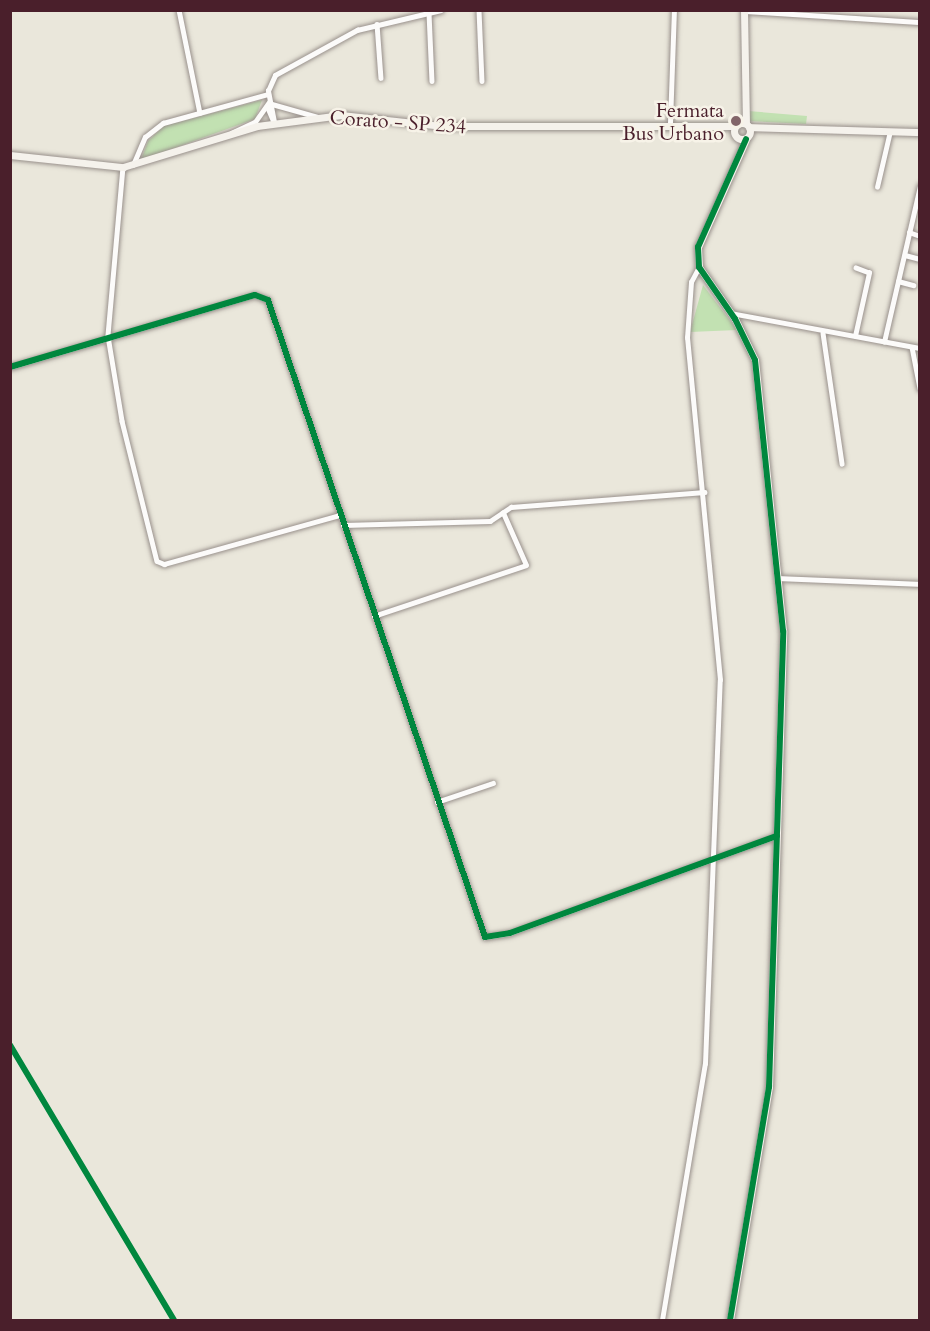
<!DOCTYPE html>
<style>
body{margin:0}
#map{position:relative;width:930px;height:1331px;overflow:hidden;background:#eae7db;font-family:Cardo,serif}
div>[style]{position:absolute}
.green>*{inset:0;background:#c2e1b2}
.roads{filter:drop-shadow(0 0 2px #99918c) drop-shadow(0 0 2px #99918c)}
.street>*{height:4.5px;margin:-2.25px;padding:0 2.25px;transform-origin:2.25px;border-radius:2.25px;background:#fcfbfa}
.secondary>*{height:7px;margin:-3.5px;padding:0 3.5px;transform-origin:3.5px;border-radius:3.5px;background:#f5f2ec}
.secondary>.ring{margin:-3.5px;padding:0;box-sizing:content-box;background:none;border:7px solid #f5f2ec;border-radius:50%}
.cycleway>*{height:6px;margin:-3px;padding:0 3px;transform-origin:3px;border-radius:3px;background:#00873e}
.dots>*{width:16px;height:16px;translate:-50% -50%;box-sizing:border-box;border:3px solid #f7f3e8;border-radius:50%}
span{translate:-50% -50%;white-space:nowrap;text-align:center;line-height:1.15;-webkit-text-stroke:5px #f7f3e8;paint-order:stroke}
.poi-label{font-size:20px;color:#4a1f2b}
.right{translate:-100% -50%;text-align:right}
.street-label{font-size:20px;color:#4a1f2b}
.frame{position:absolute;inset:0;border:12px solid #4a1f2b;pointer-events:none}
</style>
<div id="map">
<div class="green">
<i style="clip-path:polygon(262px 100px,255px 119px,141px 160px,148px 141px,164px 126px)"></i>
<i style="clip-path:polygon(748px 111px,807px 116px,806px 124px,747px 121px)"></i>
<i style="clip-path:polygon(703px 285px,737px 330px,690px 332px)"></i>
</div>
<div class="roads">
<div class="street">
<i style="left:179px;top:10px;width:105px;rotate:78.5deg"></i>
<i style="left:479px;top:10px;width:71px;rotate:87.6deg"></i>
<i style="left:744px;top:11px;width:176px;rotate:3.6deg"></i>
<i style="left:429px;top:13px;width:68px;rotate:87.5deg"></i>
<i style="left:377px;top:24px;width:54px;rotate:85.8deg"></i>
<i style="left:272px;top:104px;width:48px;rotate:15.8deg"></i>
<i style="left:268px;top:108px;width:15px;rotate:67deg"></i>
<i style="left:274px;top:122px;width:32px;rotate:-101deg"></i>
<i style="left:268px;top:91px;width:17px;rotate:-66deg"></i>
<i style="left:275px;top:75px;width:94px;rotate:-28.8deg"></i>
<i style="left:357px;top:30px;width:86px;rotate:-13.4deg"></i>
<i style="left:670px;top:123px;width:113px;rotate:-88deg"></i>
<i style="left:231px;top:133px;width:26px;rotate:-25deg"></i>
<i style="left:255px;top:122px;width:24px;rotate:-55deg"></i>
<i style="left:133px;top:165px;width:30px;rotate:-67deg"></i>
<i style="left:145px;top:137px;width:23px;rotate:-38deg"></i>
<i style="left:163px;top:123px;width:109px;rotate:-15.4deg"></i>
<i style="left:123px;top:167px;width:170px;rotate:95.1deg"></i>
<i style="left:108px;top:336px;width:86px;rotate:80.6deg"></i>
<i style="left:122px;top:421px;width:144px;rotate:76deg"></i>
<i style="left:157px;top:561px;width:8px;rotate:23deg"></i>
<i style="left:164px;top:564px;width:183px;rotate:-15.6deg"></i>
<i style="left:877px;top:187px;width:57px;rotate:-76.9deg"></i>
<i style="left:909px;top:232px;width:12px;rotate:20deg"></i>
<i style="left:905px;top:255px;width:16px;rotate:15deg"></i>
<i style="left:898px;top:281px;width:16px;rotate:15deg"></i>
<i style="left:731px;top:313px;width:192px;rotate:10.5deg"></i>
<i style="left:823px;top:333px;width:132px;rotate:81.7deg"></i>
<i style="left:855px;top:336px;width:65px;rotate:-77.5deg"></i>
<i style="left:869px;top:273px;width:14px;rotate:-159deg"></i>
<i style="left:884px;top:342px;width:160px;rotate:-77deg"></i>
<i style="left:912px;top:347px;width:42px;rotate:79deg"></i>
<i style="left:10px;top:367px;width:255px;rotate:-16.4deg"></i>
<i style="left:255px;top:295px;width:14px;rotate:21deg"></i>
<i style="left:268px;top:300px;width:673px;rotate:71.19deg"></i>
<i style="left:485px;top:937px;width:25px;rotate:-9deg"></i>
<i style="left:510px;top:933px;width:284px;rotate:-20deg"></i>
<i style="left:343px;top:525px;width:147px;rotate:-1.6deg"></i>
<i style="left:490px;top:521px;width:25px;rotate:-34deg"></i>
<i style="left:511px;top:507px;width:194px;rotate:-4.4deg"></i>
<i style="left:779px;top:578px;width:141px;rotate:2.4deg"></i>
<i style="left:374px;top:616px;width:160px;rotate:-18.5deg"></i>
<i style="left:526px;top:565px;width:57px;rotate:-113.9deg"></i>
<i style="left:437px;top:802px;width:59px;rotate:-18.7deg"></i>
<i style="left:662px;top:1320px;width:260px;rotate:-80.5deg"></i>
<i style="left:705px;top:1064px;width:384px;rotate:-87.8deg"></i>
<i style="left:720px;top:680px;width:344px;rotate:-95.5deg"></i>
<i style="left:687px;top:338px;width:56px;rotate:-85.9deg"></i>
<i style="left:691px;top:282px;width:17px;rotate:-62deg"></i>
</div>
<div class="secondary">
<i style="left:744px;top:10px;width:113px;rotate:89deg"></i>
<i class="ring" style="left:734px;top:123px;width:9px;height:9px"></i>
<i style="left:749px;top:127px;width:171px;rotate:1.7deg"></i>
<i style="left:10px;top:155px;width:114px;rotate:6.1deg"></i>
<i style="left:123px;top:167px;width:140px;rotate:-17deg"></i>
<i style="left:257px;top:126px;width:85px;rotate:-7.5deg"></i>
<i style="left:341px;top:115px;width:103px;rotate:6.2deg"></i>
<i style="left:443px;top:126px;width:292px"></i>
<i style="left:730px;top:1320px;width:236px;rotate:-80.5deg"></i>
<i style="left:769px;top:1087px;width:456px;rotate:-88.2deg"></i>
<i style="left:783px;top:631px;width:272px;rotate:-95.9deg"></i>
<i style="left:755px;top:360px;width:46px;rotate:-116deg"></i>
<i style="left:735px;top:319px;width:63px;rotate:-124.7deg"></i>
<i style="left:699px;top:267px;width:20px;rotate:-93deg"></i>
<i style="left:698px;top:247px;width:118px;rotate:-66deg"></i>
</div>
</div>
<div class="cycleway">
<i style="left:10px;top:367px;width:255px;rotate:-16.4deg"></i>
<i style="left:255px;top:295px;width:14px;rotate:21deg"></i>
<i style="left:268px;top:300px;width:673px;rotate:71.19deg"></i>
<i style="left:485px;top:937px;width:25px;rotate:-9deg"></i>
<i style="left:510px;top:933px;width:284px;rotate:-20deg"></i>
<i style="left:10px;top:1045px;width:320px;rotate:59.2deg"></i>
<i style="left:730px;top:1320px;width:236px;rotate:-80.5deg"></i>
<i style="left:769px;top:1087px;width:456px;rotate:-88.2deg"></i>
<i style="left:783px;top:631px;width:272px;rotate:-95.9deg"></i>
<i style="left:755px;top:360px;width:46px;rotate:-116deg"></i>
<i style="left:735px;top:319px;width:63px;rotate:-124.7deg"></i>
<i style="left:699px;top:267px;width:20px;rotate:-93deg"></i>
<i style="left:698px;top:247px;width:118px;rotate:-66deg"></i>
</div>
<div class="dots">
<i style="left:736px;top:121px;background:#826569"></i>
</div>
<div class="poi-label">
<span class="right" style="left:724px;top:122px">Fermata<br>Bus Urbano</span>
</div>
<div class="street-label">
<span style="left:398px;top:122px;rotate:4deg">Corato - SP 234</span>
</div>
<div class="frame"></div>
</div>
